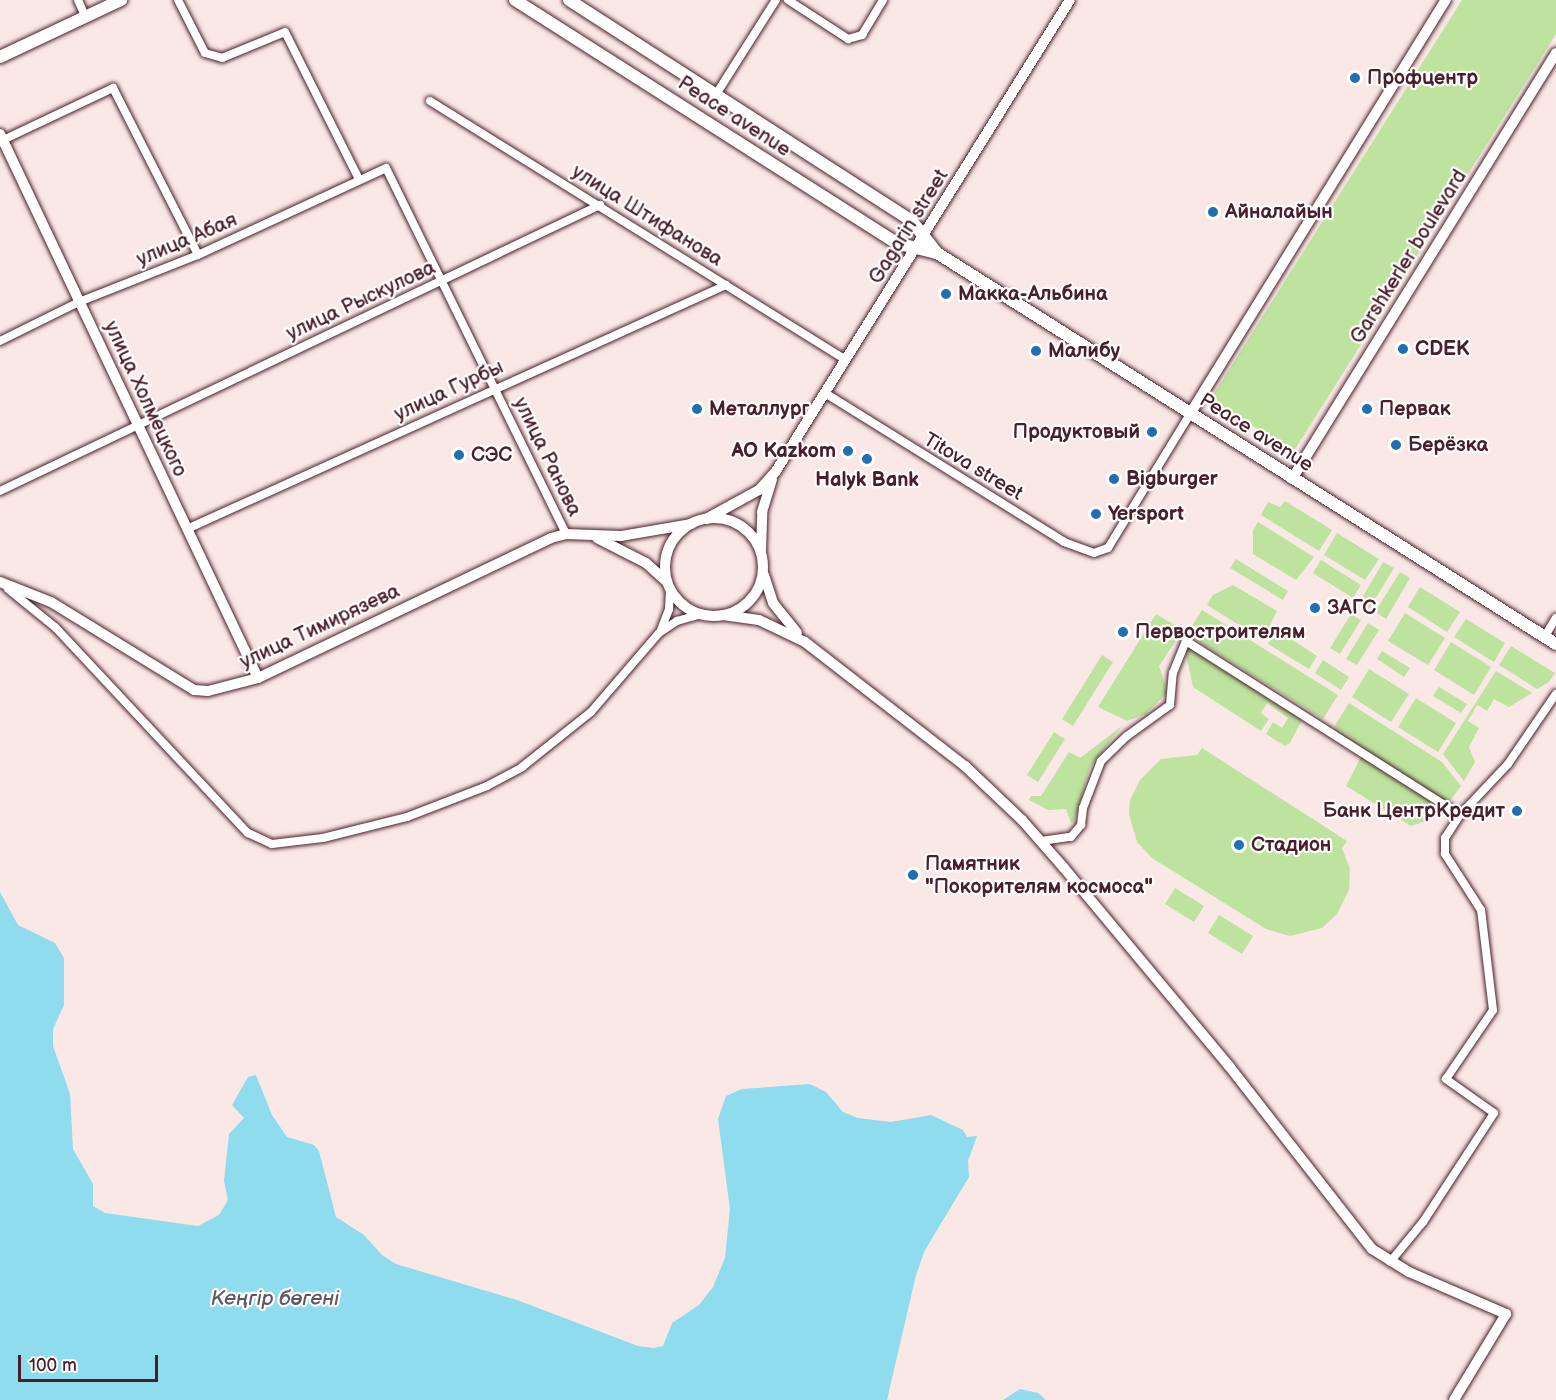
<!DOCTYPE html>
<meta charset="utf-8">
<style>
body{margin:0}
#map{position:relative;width:1556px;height:1400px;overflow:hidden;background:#fae8e6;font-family:"Balsamiq Sans",sans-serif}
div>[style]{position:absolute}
.green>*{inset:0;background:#bde39e}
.water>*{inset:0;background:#8edced}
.roads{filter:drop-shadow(0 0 2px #4a1f2b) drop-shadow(0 0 2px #4a1f2b)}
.minor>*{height:8px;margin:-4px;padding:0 4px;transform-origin:4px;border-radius:4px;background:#fff}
.tertiary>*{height:10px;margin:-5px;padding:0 5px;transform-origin:5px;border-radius:5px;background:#fff}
.tertiary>.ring{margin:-5px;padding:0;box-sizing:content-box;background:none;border:10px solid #fff;border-radius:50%}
.secondary>*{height:12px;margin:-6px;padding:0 6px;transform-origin:6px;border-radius:6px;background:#fff}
.dots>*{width:16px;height:16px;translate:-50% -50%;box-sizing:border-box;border:3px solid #fff;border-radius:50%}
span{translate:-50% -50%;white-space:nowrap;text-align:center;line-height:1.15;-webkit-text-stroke:4.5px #fff;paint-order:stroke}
.poi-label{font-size:20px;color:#4a1f2b;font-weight:700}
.left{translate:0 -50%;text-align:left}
.right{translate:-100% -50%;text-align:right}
.street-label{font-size:20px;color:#4a1f2b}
.water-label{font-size:21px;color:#5e5865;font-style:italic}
.scale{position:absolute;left:18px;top:1355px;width:140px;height:27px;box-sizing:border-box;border:3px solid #4a1f2b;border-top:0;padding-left:8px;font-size:18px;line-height:21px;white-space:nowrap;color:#4a1f2b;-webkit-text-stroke:4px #fff;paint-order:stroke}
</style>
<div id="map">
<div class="green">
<i style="clip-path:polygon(1462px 0,1556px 0,1556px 34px,1294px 451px,1210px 400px)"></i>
<i style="clip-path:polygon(1285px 501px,1332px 530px,1319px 551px,1261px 515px,1268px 502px,1280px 507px)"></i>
<i style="clip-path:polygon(1258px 522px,1314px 557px,1296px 580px,1253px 554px,1253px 530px)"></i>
<i style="clip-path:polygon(1337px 533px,1379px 559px,1365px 580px,1324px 555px)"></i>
<i style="clip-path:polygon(1236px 559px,1288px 591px,1283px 600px,1230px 568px)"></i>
<i style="clip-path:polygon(1321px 560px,1361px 585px,1353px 598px,1313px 573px)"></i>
<i style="clip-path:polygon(1383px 562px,1394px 568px,1369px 609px,1359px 603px)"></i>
<i style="clip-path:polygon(1400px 572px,1410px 578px,1386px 619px,1375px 612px)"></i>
<i style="clip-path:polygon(1233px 585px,1277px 611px,1263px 640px,1207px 605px,1213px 595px)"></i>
<i style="clip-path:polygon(1420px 587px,1460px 612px,1447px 632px,1408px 607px)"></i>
<i style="clip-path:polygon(1202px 610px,1338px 695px,1323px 719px,1187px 634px)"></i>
<i style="clip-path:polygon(1405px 613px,1445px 638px,1428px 665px,1388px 641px)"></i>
<i style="clip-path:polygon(1156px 614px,1183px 630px,1159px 666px,1168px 692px,1146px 714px,1127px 721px,1098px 707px)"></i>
<i style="clip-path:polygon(1351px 614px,1361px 620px,1340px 654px,1330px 648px)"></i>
<i style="clip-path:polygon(1466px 619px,1505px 643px,1494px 662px,1454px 637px)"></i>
<i style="clip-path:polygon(1368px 623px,1379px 630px,1357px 665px,1346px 659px)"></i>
<i style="clip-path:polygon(1277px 630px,1317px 656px,1309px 669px,1268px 644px)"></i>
<i style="clip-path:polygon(1451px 642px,1491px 667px,1474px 695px,1434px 670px)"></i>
<i style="clip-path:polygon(1511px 646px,1555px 673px,1549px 682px,1537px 689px,1499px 665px)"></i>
<i style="clip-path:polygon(1188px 647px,1302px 720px,1290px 743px,1285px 746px,1266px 734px,1273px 722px,1282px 728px,1288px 718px,1267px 703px,1261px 713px,1269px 719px,1261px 731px,1193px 687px,1185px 650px)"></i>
<i style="clip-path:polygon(1382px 651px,1410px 668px,1404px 677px,1377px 659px)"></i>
<i style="clip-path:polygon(1102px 655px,1113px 662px,1073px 726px,1062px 719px)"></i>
<i style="clip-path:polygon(1323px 660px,1349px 677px,1341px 690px,1315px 673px)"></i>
<i style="clip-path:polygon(1369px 669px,1409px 694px,1391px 722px,1352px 697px)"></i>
<i style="clip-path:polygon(1496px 671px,1532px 693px,1509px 707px,1494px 699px,1487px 711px,1477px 705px,1468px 721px,1479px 728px,1469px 747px,1475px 762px,1464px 781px,1443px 754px)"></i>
<i style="clip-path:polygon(1439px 687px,1467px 704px,1461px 713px,1433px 696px)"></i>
<i style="clip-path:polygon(1416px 698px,1456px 723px,1438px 752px,1398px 727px)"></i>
<i style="clip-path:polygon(1349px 703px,1442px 762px,1461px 786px,1450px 801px,1446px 802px,1336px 733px,1335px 729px,1373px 751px,1334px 727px)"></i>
<i style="clip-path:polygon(1122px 726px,1090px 767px,1074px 822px,1071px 823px,1066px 809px,1048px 810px,1029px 800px,1031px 796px,1041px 796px,1069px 752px,1080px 758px)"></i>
<i style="clip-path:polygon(1054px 732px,1065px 739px,1038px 782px,1027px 775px)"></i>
<i style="clip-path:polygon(1202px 748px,1347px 841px,1342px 848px,1350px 869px,1349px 890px,1337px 914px,1322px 928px,1290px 936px,1266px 929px,1152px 858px,1137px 842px,1129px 814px,1130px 800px,1140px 780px,1161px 759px,1197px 755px)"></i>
<i style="clip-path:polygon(1361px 757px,1433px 802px,1435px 806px,1426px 821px,1411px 826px,1346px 786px)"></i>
<i style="clip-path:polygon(1175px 888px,1204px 906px,1194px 922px,1165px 904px)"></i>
<i style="clip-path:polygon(1219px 915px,1253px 936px,1242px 954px,1208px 933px)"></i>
</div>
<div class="water">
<i style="clip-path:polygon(0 892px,18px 925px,55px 943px,64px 958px,64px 1005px,53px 1029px,53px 1046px,70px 1094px,73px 1149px,93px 1184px,93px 1206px,105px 1213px,198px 1226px,219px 1215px,228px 1200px,224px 1181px,229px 1134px,244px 1118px,232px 1105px,248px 1077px,256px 1075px,272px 1115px,287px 1137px,314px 1145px,319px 1151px,336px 1217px,364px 1235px,382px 1255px,396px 1264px,517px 1300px,638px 1346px,654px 1348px,663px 1346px,672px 1323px,699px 1305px,713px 1287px,725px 1258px,730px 1209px,718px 1119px,726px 1096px,742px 1089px,810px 1084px,826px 1092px,843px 1112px,858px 1118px,891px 1122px,931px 1115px,963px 1130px,967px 1137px,977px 1136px,968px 1161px,969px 1177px,925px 1250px,916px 1275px,887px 1400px,0 1400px)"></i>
<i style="clip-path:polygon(1020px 1389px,1038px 1393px,1046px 1400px,1003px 1400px)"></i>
</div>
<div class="roads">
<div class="minor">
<i style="left:78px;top:0;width:17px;rotate:66deg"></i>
<i style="left:178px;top:0;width:59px;rotate:63deg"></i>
<i style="left:205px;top:53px;width:18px;rotate:16deg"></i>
<i style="left:222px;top:58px;width:68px;rotate:-22.4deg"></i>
<i style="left:285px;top:32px;width:165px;rotate:63.3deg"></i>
<i style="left:788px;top:0;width:72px;rotate:33deg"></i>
<i style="left:848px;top:39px;width:15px;rotate:-16deg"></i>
<i style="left:862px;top:35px;width:41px;rotate:-59deg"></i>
<i style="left:715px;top:96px;width:114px;rotate:-57.6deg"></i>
<i style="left:430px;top:101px;width:490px;rotate:31.9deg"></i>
<i style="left:3px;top:140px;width:122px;rotate:-25.3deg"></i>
<i style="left:113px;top:88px;width:187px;rotate:63deg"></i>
<i style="left:0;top:341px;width:88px;rotate:-26.3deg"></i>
<i style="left:79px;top:302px;width:128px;rotate:-21.6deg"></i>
<i style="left:198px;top:255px;width:207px;rotate:-24.8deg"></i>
<i style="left:386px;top:168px;width:408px;rotate:63.8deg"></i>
<i style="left:825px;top:393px;width:282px;rotate:31.9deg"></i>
<i style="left:1064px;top:542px;width:32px;rotate:20deg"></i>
<i style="left:1094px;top:553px;width:15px;rotate:-20deg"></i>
<i style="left:1108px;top:548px;width:157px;rotate:-58.5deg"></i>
<i style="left:0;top:491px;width:665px;rotate:-25.49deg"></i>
<i style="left:187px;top:529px;width:592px;rotate:-24.36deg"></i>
<i style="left:8px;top:589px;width:60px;rotate:39deg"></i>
<i style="left:55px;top:627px;width:282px;rotate:46.9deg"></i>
<i style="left:248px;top:833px;width:26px;rotate:25deg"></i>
<i style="left:272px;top:844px;width:51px;rotate:-6.7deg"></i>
<i style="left:323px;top:838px;width:87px;rotate:-14deg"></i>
<i style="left:407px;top:817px;width:86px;rotate:-21.2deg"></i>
<i style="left:487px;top:786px;width:40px;rotate:-28deg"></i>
<i style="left:522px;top:767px;width:88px;rotate:-38.6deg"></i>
<i style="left:591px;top:712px;width:104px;rotate:-49.3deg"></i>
<i style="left:659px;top:633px;width:22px;rotate:-34deg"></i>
<i style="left:677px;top:621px;width:25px;rotate:-16deg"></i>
<i style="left:661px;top:630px;width:22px;rotate:-69deg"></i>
<i style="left:669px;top:609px;width:20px;rotate:-87deg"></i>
<i style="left:1545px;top:636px;width:21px;rotate:-59deg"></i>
<i style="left:1041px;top:841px;width:30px;rotate:-8deg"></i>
<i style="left:1071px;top:837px;width:16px;rotate:-50deg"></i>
<i style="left:1081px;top:825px;width:17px;rotate:-83deg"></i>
<i style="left:1083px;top:808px;width:50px;rotate:-69deg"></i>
<i style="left:1101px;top:761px;width:36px;rotate:-44deg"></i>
<i style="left:1127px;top:736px;width:53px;rotate:-35.8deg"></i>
<i style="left:1170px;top:705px;width:32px;rotate:-85deg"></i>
<i style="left:1173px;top:673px;width:35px;rotate:-68deg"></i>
<i style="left:1186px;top:641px;width:325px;rotate:32.4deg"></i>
<i style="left:1390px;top:1262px;width:52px;rotate:-50.5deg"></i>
<i style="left:1423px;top:1222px;width:130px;rotate:-56.9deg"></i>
<i style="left:1494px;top:1113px;width:59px;rotate:-144.7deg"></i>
<i style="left:1446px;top:1079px;width:83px;rotate:-55.7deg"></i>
<i style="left:1493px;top:1010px;width:101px;rotate:-96.8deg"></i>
<i style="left:1481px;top:910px;width:67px;rotate:-122.7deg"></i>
<i style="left:1445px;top:854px;width:16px;rotate:-90deg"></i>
<i style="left:1445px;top:838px;width:27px;rotate:-57deg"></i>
<i style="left:1460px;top:815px;width:70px;rotate:-46.7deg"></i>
<i style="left:1508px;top:764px;width:85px;rotate:-55.6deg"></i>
</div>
<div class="tertiary">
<i style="left:0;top:134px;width:602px;rotate:64.63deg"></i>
<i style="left:1190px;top:414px;width:487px;rotate:-58.3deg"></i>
<i style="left:1292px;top:479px;width:501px;rotate:-58.21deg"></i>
<i class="ring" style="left:665px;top:518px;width:88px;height:88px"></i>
<i style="left:706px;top:519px;width:60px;rotate:-28.7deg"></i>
<i style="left:759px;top:490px;width:25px;rotate:-48deg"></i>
<i style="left:776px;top:471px;width:555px;rotate:-58.03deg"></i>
<i style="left:597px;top:538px;width:55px;rotate:27deg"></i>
<i style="left:646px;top:563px;width:28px;rotate:42deg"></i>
<i style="left:761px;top:550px;width:38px;rotate:-88deg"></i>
<i style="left:762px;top:512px;width:34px;rotate:-73deg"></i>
<i style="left:764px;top:575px;width:29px;rotate:72deg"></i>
<i style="left:773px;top:603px;width:38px;rotate:51deg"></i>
<i style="left:0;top:582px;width:55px;rotate:21.4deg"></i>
<i style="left:51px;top:602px;width:168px;rotate:31.6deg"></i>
<i style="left:194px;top:690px;width:14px;rotate:4deg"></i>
<i style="left:208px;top:691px;width:52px;rotate:-14.6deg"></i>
<i style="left:258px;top:678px;width:325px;rotate:-25.5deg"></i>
<i style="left:551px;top:538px;width:16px;rotate:-15deg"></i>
<i style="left:566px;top:534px;width:55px;rotate:2.1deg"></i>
<i style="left:621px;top:536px;width:71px;rotate:-9.7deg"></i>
<i style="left:723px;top:615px;width:36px;rotate:8deg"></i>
<i style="left:759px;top:620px;width:51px;rotate:25.6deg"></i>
<i style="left:805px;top:642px;width:202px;rotate:37.8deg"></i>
<i style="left:965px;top:766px;width:79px;rotate:43.5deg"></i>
<i style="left:1022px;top:820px;width:64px;rotate:48.8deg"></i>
<i style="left:1064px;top:868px;width:258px;rotate:50.2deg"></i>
<i style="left:1229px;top:1066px;width:232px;rotate:52deg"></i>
<i style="left:1372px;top:1249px;width:44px;rotate:31.9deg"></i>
<i style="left:1409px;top:1272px;width:106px;rotate:23.4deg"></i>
<i style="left:1506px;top:1314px;width:100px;rotate:121.2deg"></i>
</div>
<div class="secondary">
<i style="left:515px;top:0;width:452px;rotate:32.5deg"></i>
<i style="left:896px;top:243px;width:42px;rotate:13.7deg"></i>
<i style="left:937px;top:253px;width:732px;rotate:32.28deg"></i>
<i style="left:569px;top:0;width:407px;rotate:32.8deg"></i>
<i style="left:911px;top:220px;width:42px;rotate:51.8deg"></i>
<i style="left:0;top:57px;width:134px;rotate:-25.2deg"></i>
</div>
</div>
<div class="dots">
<i style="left:1355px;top:78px;background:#1f6fb2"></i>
<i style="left:1213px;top:212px;background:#1f6fb2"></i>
<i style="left:946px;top:294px;background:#1f6fb2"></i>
<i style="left:1403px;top:349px;background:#1f6fb2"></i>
<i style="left:1036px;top:351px;background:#1f6fb2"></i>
<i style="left:697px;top:409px;background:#1f6fb2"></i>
<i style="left:1367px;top:409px;background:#1f6fb2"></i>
<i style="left:1152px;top:432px;background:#1f6fb2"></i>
<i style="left:1396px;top:445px;background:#1f6fb2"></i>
<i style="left:848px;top:451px;background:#1f6fb2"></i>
<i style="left:459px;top:455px;background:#1f6fb2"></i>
<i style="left:867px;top:459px;background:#1f6fb2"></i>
<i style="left:1114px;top:479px;background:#1f6fb2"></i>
<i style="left:1096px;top:514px;background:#1f6fb2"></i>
<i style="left:1315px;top:608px;background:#1f6fb2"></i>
<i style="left:1123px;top:632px;background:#1f6fb2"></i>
<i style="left:1517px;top:811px;background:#1f6fb2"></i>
<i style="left:1239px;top:845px;background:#1f6fb2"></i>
<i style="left:913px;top:875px;background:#1f6fb2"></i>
</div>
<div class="poi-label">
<span class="left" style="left:1367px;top:78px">Профцентр</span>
<span class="left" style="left:1225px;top:212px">Айналайын</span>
<span class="left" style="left:958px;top:294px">Макка-Альбина</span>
<span class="left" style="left:1415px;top:349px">CDEK</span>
<span class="left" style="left:1048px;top:351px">Малибу</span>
<span class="left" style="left:709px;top:409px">Металлург</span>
<span class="left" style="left:1379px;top:409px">Первак</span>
<span class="right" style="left:1140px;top:432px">Продуктовый</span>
<span class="left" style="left:1408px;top:445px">Берёзка</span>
<span class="right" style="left:836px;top:451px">AO Kazkom</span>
<span class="left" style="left:471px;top:455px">СЭС</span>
<span class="left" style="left:1126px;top:479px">Bigburger</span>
<span style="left:867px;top:480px">Halyk Bank</span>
<span class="left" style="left:1108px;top:514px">Yersport</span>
<span class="left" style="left:1327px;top:608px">ЗАГС</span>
<span class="left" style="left:1135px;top:632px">Первостроителям</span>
<span class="right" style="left:1505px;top:811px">Банк ЦентрКредит</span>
<span class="left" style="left:1251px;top:845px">Стадион</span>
<span class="left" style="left:925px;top:876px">Памятник<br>"Покорителям космоса"</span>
</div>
<div class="street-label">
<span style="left:734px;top:117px;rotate:33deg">Peace avenue</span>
<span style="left:647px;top:216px;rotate:32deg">улица Штифанова</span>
<span style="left:909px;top:227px;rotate:-58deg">Gagarin street</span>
<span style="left:187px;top:240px;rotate:-23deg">улица Абая</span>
<span style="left:1409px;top:257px;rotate:-58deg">Garshkerler boulevard</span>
<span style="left:361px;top:301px;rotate:-25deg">улица Рыскулова</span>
<span style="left:449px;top:391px;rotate:-25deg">улица Гурбы</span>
<span style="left:145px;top:399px;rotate:65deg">улица Холмецкого</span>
<span style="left:1256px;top:433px;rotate:32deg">Peace avenue</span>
<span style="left:547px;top:457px;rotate:64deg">улица Ранова</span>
<span style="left:973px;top:467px;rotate:31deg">Titova street</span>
<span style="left:320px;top:627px;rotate:-25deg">улица Тимирязева</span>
</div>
<div class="water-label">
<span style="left:275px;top:1299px">Кеңгір бөгені</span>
</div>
<div class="scale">100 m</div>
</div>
